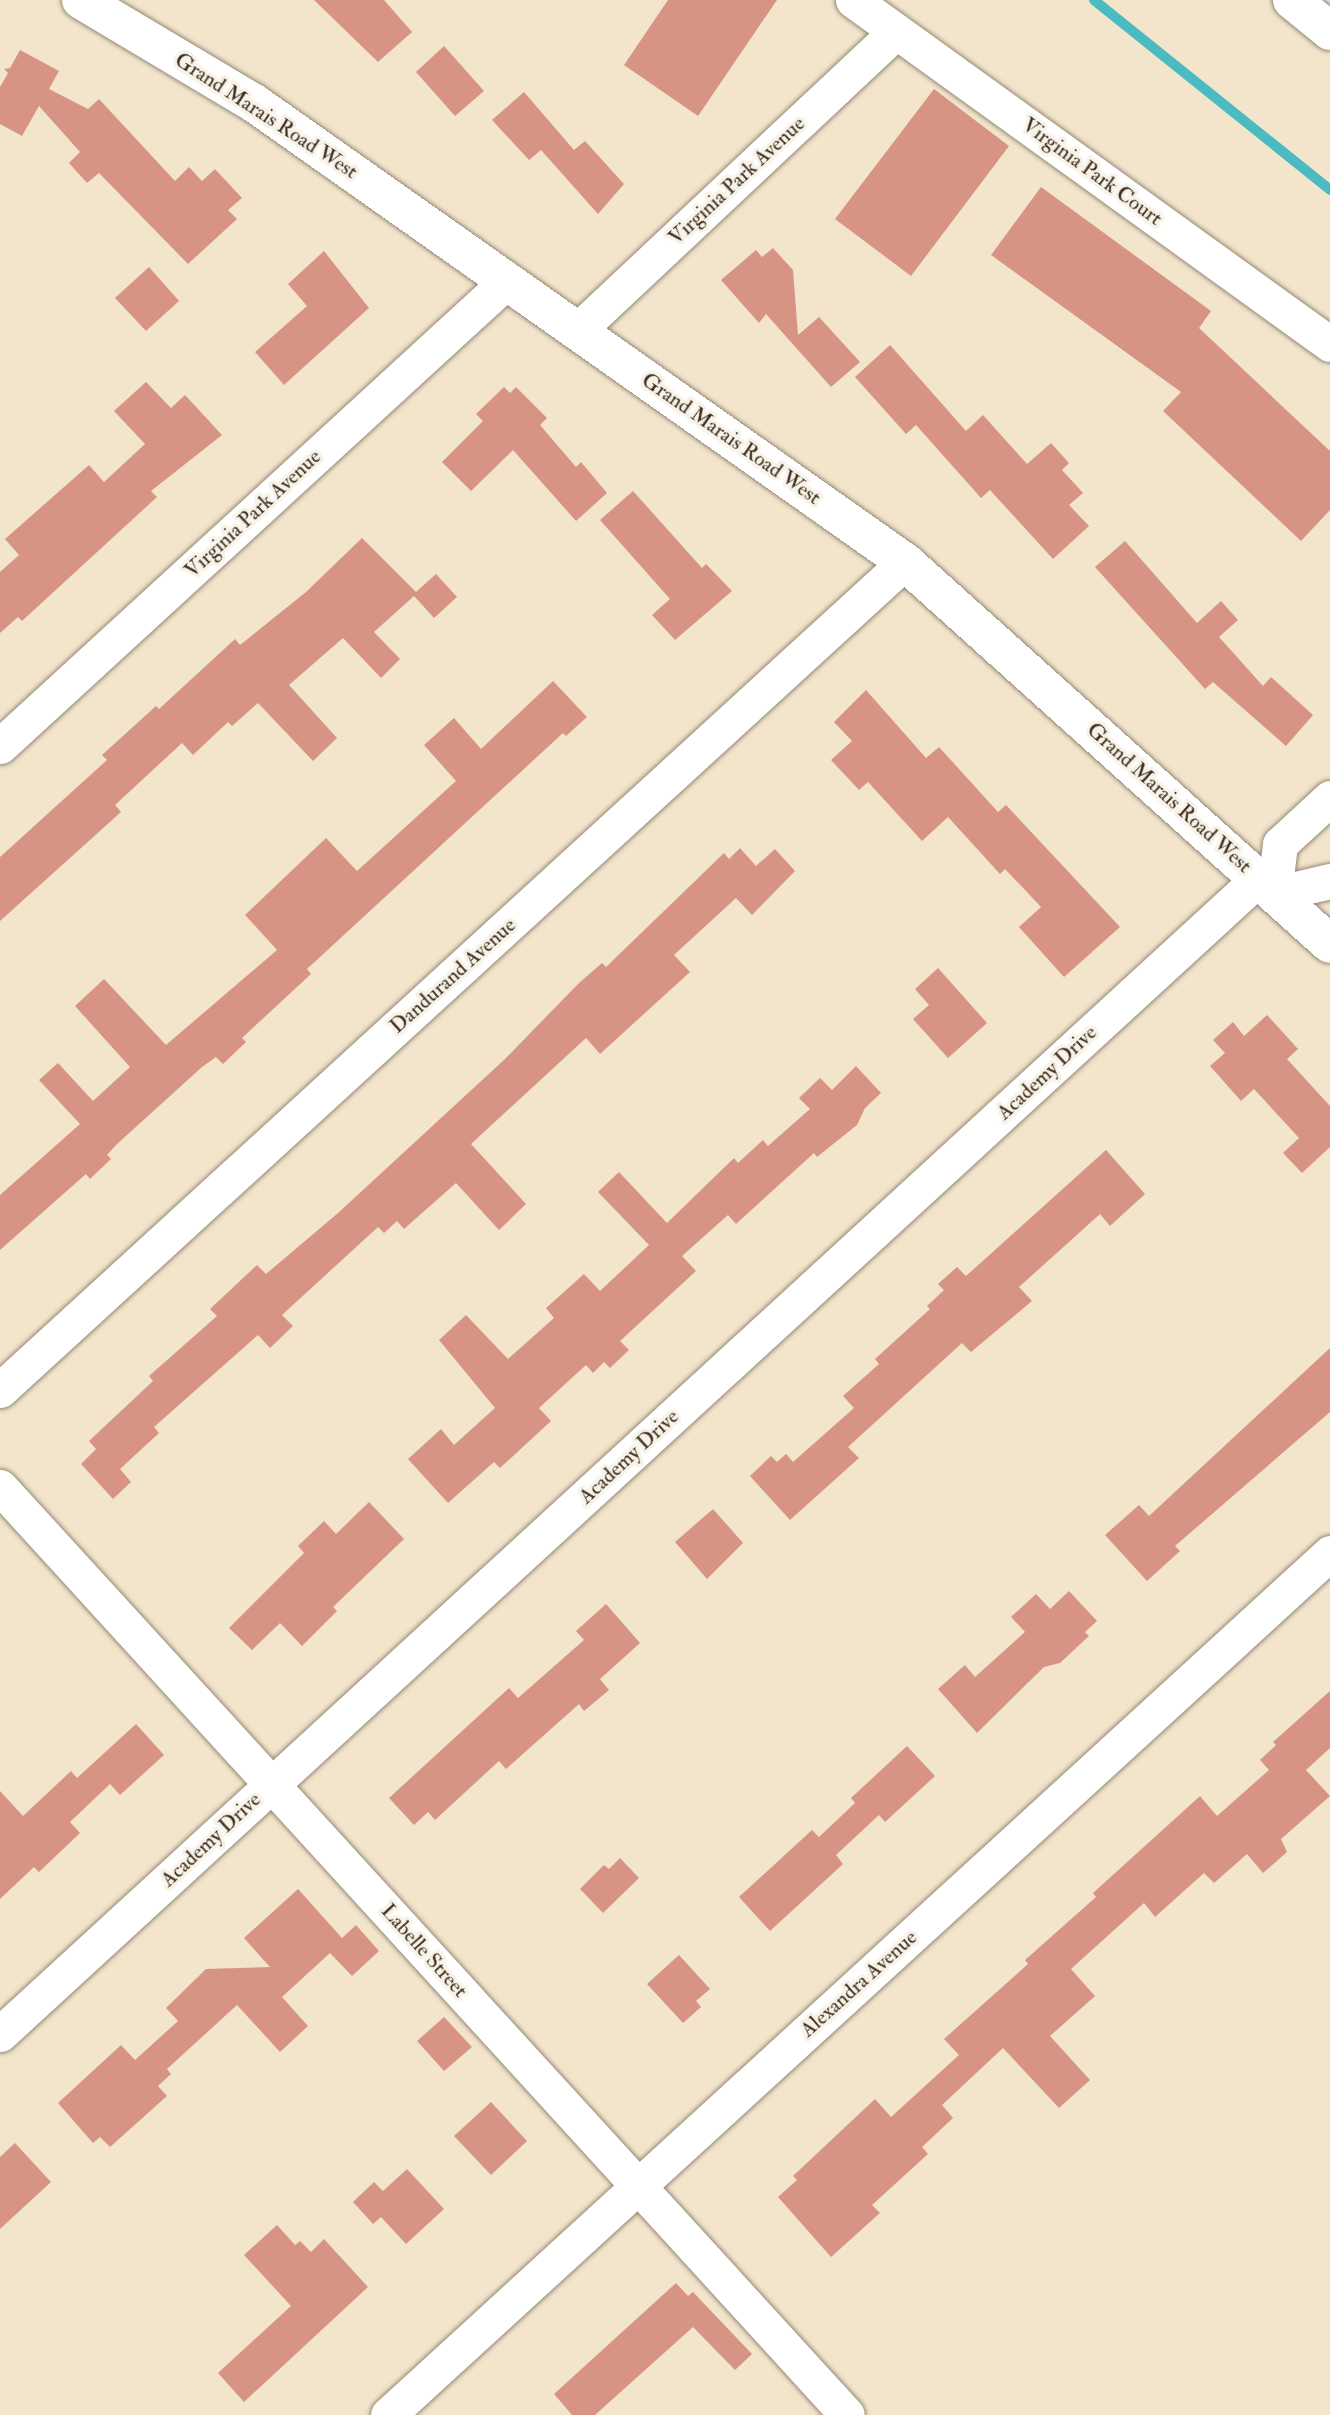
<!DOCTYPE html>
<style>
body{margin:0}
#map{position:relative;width:1330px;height:2415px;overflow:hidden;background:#f2e5cc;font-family:"IM FELL Double Pica",serif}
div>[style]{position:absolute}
.stream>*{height:10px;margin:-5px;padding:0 5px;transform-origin:5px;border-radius:5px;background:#4cbbc1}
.building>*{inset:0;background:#d79484}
.roads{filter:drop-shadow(0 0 2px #968875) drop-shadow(0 0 2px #968875)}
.minor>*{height:35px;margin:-17.5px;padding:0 17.5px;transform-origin:17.5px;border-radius:17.5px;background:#fff}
.tertiary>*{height:38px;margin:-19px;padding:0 19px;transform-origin:19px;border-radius:19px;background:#fff}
span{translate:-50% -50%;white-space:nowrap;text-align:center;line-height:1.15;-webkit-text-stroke:7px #f7f3e8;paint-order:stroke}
.street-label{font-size:21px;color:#3b2a1e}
</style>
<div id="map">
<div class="stream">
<i style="left:1094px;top:0;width:303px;rotate:38.8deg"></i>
</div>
<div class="building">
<i style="clip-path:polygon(314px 0,384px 0,412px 32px,378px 62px)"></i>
<i style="clip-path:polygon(668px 0,777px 0,698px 116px,624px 65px)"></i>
<i style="clip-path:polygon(444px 46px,484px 91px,455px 116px,416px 72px)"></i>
<i style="clip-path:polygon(20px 50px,59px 71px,49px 89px,88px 109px,99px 99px,175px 181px,189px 167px,202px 181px,215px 169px,242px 198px,228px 210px,237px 219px,188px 264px,99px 173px,87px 183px,69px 163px,80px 152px,39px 106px,22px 136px,0 124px,0 87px,8px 73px,4px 69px,10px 68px)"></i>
<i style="clip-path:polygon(934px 89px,1009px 146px,911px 276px,835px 219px)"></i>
<i style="clip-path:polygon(524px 92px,574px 150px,585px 141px,624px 184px,598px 214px,541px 150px,529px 160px,492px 120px)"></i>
<i style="clip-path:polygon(1041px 187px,1211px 311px,1199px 328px,1330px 451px,1330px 510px,1301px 541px,1163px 411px,1181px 392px,991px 255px)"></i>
<i style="clip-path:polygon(773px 248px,793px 270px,798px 335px,819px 317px,860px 362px,831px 387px,766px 314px,759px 323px,721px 280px,756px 250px,762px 257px)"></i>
<i style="clip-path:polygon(324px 251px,369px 308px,284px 385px,255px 352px,307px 306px,288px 284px)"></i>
<i style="clip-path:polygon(149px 267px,179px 301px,146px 331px,115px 298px)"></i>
<i style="clip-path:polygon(890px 345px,966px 431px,983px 415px,1027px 464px,1051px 443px,1069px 463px,1062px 470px,1083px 493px,1069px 505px,1089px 526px,1053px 559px,990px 490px,981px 498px,916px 425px,906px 434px,855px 377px)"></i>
<i style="clip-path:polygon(146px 382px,171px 408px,185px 395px,222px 435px,151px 491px,157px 497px,22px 621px,18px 617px,0 633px,0 572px,19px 555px,5px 539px,89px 465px,104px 482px,145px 444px,114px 411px)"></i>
<i style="clip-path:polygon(504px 387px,510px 393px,516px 387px,547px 418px,540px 425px,576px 467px,581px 462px,607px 493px,576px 521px,513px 450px,471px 491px,442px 462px,483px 421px,476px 414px)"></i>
<i style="clip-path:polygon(633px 491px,702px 568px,706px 564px,732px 591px,675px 640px,652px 615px,670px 599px,600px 520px)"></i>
<i style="clip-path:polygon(362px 538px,416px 592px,436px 574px,457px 597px,434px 618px,414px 596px,374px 632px,400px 659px,381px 678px,343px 638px,289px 685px,337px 738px,313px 761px,258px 703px,232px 726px,228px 722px,193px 755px,182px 743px,115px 805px,121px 812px,0 921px,0 857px,107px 760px,102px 755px,156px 706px,159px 709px,235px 639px,240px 645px,306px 592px)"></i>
<i style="clip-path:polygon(1125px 541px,1197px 623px,1221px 601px,1238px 620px,1219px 637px,1263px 686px,1271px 677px,1313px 715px,1286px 746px,1213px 682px,1205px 689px,1095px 567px)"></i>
<i style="clip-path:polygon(553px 681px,587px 717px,566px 736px,563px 733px,307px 969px,311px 974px,242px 1038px,246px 1042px,223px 1064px,216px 1057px,202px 1067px,116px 1145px,107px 1155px,111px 1159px,90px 1179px,86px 1174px,0 1250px,0 1195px,80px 1124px,39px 1080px,58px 1063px,93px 1101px,130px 1067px,75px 1006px,104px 979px,166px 1045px,277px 950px,245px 915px,326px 838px,357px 871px,456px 781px,424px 745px,454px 718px,481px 749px)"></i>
<i style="clip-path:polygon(866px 690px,926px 758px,939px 747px,998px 812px,1006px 805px,1120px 927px,1064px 977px,1019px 927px,1041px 907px,1005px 869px,1000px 874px,948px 817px,922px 841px,868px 782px,859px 790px,831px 760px,852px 741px,834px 722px)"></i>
<i style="clip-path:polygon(740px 848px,756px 866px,775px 849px,795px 871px,752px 915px,736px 898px,674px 955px,690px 972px,600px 1054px,586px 1038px,471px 1144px,526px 1204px,499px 1230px,456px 1183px,404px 1229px,397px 1221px,384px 1233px,378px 1227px,282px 1315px,293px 1326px,270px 1348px,258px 1335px,154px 1427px,159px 1433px,120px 1469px,131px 1482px,113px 1499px,81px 1464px,96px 1449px,89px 1441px,153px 1381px,149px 1376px,217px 1316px,210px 1309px,257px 1265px,266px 1274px,338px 1213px,505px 1059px,579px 983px,602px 963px,606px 967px,724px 853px,729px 859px)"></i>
<i style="clip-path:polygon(938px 968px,987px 1023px,948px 1058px,913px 1019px,929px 1005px,915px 989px)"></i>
<i style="clip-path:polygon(1267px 1015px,1298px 1049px,1287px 1059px,1330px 1106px,1330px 1147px,1302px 1173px,1283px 1153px,1299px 1138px,1254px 1089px,1241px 1101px,1210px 1066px,1225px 1053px,1213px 1040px,1233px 1022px,1244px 1036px)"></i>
<i style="clip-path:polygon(856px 1066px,881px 1093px,865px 1108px,857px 1125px,817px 1157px,814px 1153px,736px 1224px,728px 1215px,682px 1256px,696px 1271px,620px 1341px,629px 1350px,610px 1368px,604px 1362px,593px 1373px,586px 1365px,539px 1408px,551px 1421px,500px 1468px,494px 1462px,448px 1503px,408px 1459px,441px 1429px,454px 1445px,495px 1408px,439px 1340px,466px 1315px,508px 1359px,554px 1318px,546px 1308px,584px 1274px,600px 1291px,649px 1245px,598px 1192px,619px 1172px,667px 1223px,734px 1158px,738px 1163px,763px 1140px,768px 1146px,810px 1109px,799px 1098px,820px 1078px,832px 1090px)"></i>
<i style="clip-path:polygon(1106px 1150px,1145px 1194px,1110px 1226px,1100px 1214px,1019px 1287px,1032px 1301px,971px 1352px,962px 1343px,848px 1447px,859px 1458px,790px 1520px,750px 1476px,771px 1456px,777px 1462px,786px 1454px,793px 1462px,854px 1408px,843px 1396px,879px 1364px,875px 1359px,930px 1309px,927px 1306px,944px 1290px,938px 1284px,957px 1267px,966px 1276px)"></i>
<i style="clip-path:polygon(1330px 1348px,1330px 1412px,1175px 1546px,1180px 1551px,1147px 1581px,1105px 1535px,1139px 1505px,1149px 1516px)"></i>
<i style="clip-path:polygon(369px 1502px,404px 1539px,333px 1607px,337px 1611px,302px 1646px,280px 1623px,252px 1650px,229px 1628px,304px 1553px,298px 1546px,324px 1521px,336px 1534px)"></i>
<i style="clip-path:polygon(713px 1509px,743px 1543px,707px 1579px,675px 1542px)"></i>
<i style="clip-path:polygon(1069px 1591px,1097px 1621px,1085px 1632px,1089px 1636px,1060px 1663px,1044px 1667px,977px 1733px,938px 1689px,965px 1665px,975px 1677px,1025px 1632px,1011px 1617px,1036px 1594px,1050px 1609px)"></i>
<i style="clip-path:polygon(606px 1604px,640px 1643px,600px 1679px,609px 1690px,584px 1711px,579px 1704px,506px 1769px,499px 1761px,435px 1820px,428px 1812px,414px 1825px,389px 1798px,509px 1688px,518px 1698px,584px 1640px,576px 1631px)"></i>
<i style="clip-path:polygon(1330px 1691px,1330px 1748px,1306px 1770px,1330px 1796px,1281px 1839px,1287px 1852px,1263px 1873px,1247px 1854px,1214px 1883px,1204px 1873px,1155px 1917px,1144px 1903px,1071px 1969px,1095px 1996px,1050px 2036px,1090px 2080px,1059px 2108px,1003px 2048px,942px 2105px,953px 2118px,922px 2147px,928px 2154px,872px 2205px,880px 2213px,831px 2257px,778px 2197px,797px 2180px,793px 2176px,875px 2099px,891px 2117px,959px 2055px,944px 2039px,1028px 1964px,1025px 1960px,1096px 1897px,1093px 1893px,1200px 1796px,1217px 1816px,1269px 1770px,1260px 1760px,1276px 1745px,1273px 1742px)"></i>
<i style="clip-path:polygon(136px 1724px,164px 1755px,120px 1795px,110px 1784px,70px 1822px,80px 1833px,39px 1872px,34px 1867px,0 1899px,0 1791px,23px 1816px,71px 1771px,77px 1778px)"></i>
<i style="clip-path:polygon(907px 1746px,935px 1776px,885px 1822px,879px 1815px,836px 1855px,843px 1864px,770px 1931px,739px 1897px,812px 1830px,819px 1837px,855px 1803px,851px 1798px)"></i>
<i style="clip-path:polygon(620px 1858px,639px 1878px,603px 1913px,580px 1889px,604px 1865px,609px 1869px)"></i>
<i style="clip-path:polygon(298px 1889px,342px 1938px,356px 1925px,379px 1951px,352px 1976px,330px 1953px,282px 1997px,308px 2026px,280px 2052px,237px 2005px,167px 2069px,171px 2074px,158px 2086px,167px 2096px,110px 2147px,100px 2137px,93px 2143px,58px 2103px,121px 2045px,135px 2060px,178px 2021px,166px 2008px,206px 1969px,270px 1967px,244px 1938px)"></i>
<i style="clip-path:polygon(679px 1955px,710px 1989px,696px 2001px,701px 2007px,683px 2023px,647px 1984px)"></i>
<i style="clip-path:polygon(444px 2017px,472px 2047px,444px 2071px,417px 2041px)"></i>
<i style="clip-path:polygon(491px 2102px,527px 2141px,491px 2175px,454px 2136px)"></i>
<i style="clip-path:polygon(15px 2143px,51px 2182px,0 2229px,0 2157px)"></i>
<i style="clip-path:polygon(407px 2169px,444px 2209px,406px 2244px,381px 2217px,373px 2224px,353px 2202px,374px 2182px,383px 2191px)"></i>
<i style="clip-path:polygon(277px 2225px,295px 2245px,300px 2241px,311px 2252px,324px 2239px,368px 2287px,244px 2402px,218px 2373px,291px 2306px,244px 2255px)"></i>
<i style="clip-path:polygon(676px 2283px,688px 2296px,693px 2292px,752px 2354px,735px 2370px,693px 2327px,595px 2415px,572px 2415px,554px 2394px)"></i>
</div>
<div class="roads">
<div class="minor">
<i style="left:853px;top:0;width:588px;rotate:35.8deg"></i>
<i style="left:577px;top:331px;width:438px;rotate:-43.2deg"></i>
<i style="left:0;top:746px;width:688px;rotate:-42.53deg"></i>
<i style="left:1330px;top:798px;width:68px;rotate:137.4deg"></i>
<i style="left:1280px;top:844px;width:50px;rotate:96.8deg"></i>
<i style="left:1274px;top:894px;width:57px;rotate:-13.1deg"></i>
<i style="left:0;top:1390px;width:1227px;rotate:-42.46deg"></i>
<i style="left:0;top:1487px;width:1256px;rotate:47.61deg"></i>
<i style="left:0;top:2034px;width:1708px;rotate:-42.56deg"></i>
<i style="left:388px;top:2415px;width:1277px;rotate:-42.46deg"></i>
</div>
<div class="tertiary">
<i style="left:81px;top:0;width:201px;rotate:30.8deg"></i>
<i style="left:254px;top:103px;width:797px;rotate:35.19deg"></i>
<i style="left:905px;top:562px;width:571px;rotate:41.95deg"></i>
<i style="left:1292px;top:0;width:49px;rotate:39.2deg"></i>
</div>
</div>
<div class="street-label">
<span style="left:266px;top:116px;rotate:33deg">Grand Marais Road West</span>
<span style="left:1092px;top:172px;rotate:36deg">Virginia Park Court</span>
<span style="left:737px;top:181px;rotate:-43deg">Virginia Park Avenue</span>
<span style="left:731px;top:439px;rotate:35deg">Grand Marais Road West</span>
<span style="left:253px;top:514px;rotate:-43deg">Virginia Park Avenue</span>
<span style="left:1169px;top:798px;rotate:42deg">Grand Marais Road West</span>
<span style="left:453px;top:976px;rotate:-42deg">Dandurand Avenue</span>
<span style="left:1047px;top:1073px;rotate:-43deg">Academy Drive</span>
<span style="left:629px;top:1457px;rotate:-43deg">Academy Drive</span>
<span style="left:211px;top:1840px;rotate:-43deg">Academy Drive</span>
<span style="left:424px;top:1951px;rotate:48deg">Labelle Street</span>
<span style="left:859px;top:1984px;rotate:-42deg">Alexandra Avenue</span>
</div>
</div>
